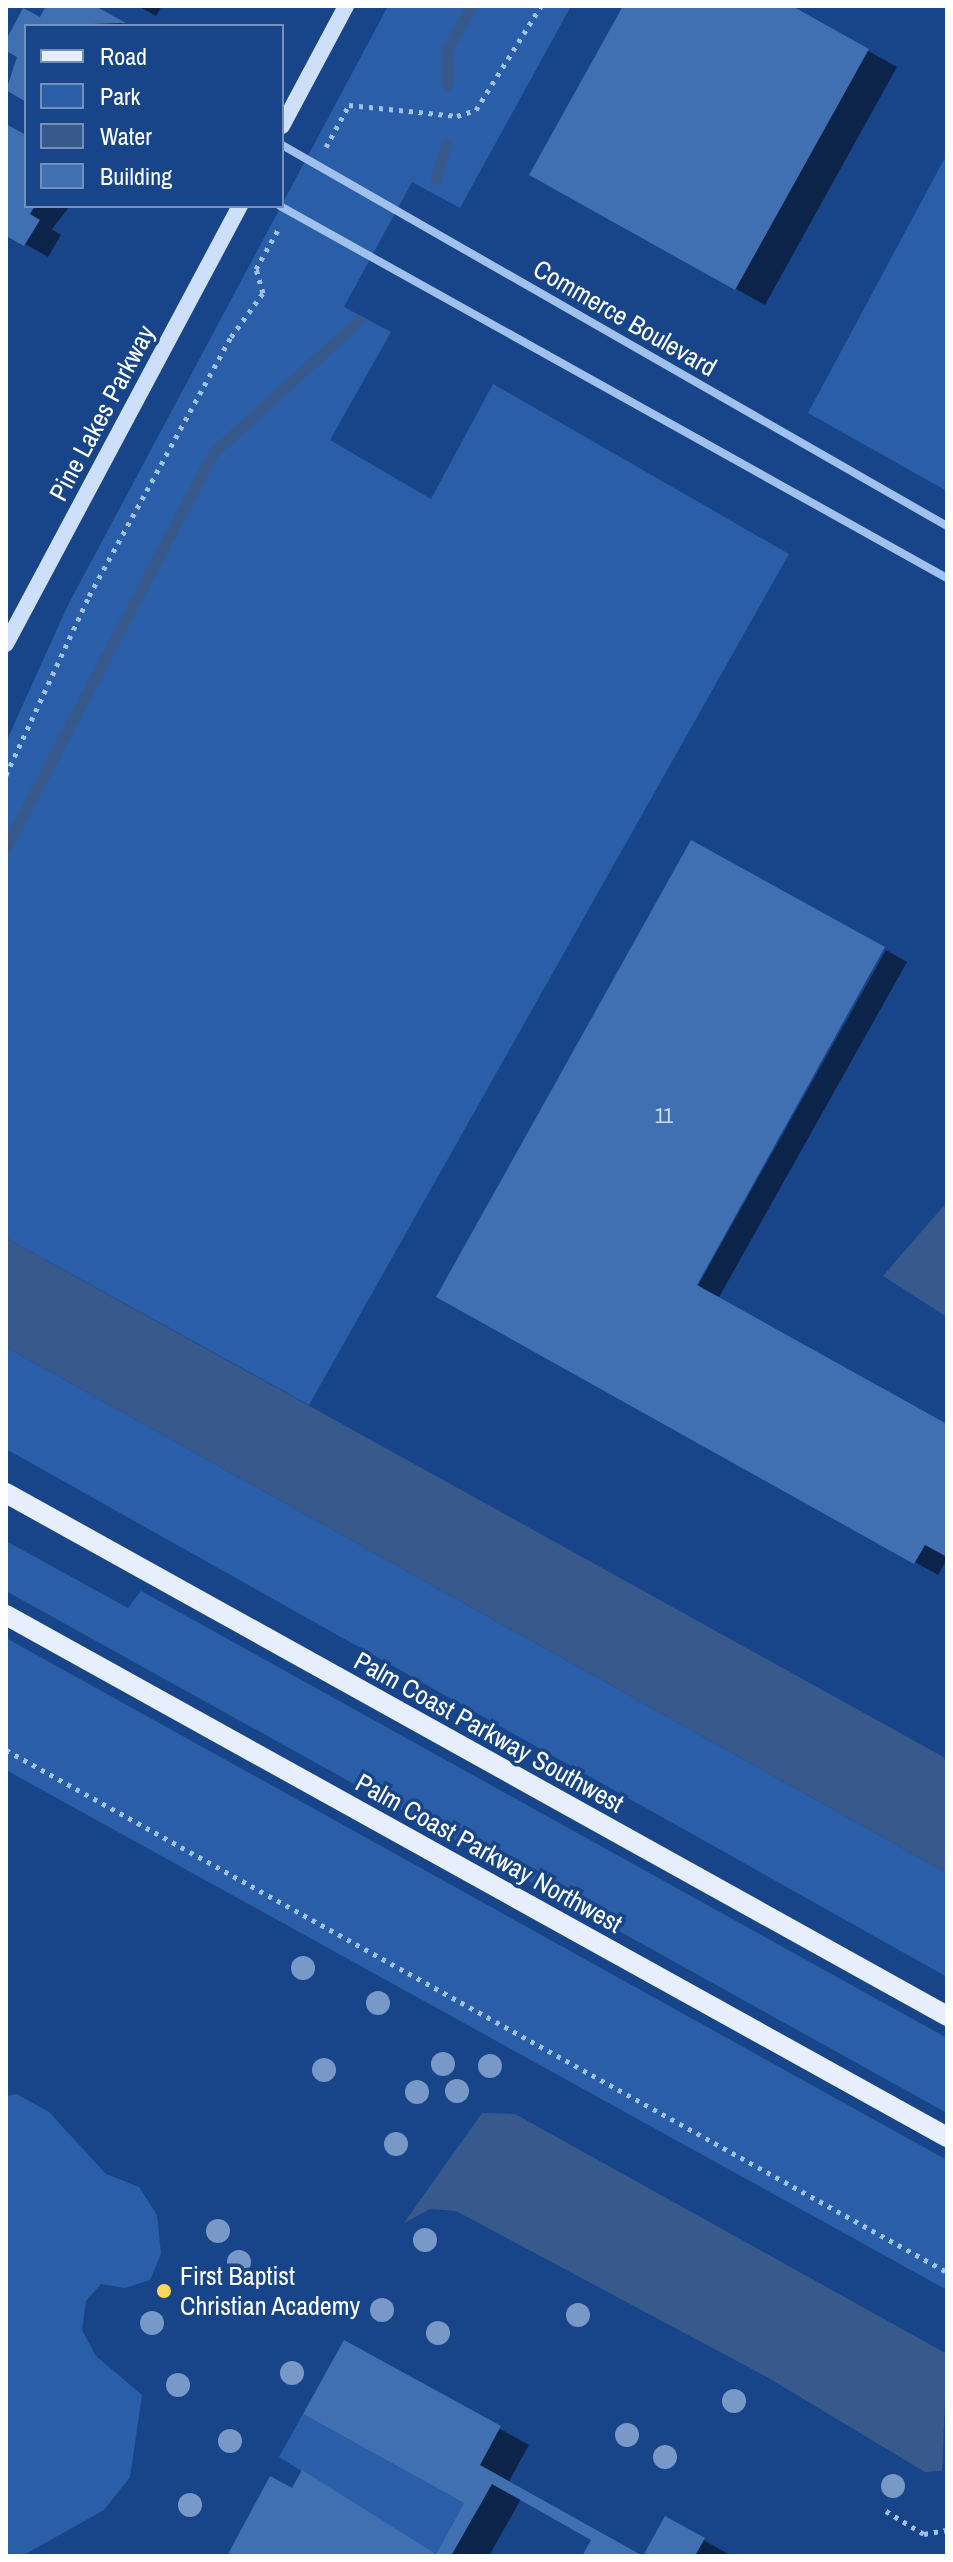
<!DOCTYPE html>
<style>
body{margin:0}
#map{position:relative;width:953px;height:2562px;overflow:hidden;background:#184589;font-family:"Archivo Narrow",sans-serif}
div>[style]{position:absolute}
.green>*{inset:0;background:#2a5ea8}
.water>*{inset:0;background:#38598c}
.shadow>*{inset:0;background:#0007}
.stream>*{height:11px;margin:-5.5px;padding:0 5.5px;transform-origin:5.5px;border-radius:5.5px;background:#38598c}
.building>*{inset:0;background:#406fb2}
.path>*{height:5px;margin-top:-2.5px;transform-origin:0;background:repeating-linear-gradient(90deg,#a0c0ee 0 4px,transparent 0 10px)}
.street>*{height:8px;margin:-4px;padding:0 4px;transform-origin:4px;border-radius:4px;background:#a0c0ee}
.secondary>*{height:16px;margin:-8px;padding:0 8px;transform-origin:8px;border-radius:8px;background:#cddffa}
.primary>*{height:20px;margin:-10px;padding:0 10px;transform-origin:10px;border-radius:10px;background:#e7efff}
.trees>*{width:24px;height:24px;margin:-12px;border-radius:50%;background:#7898c7}
.dots>*{width:22px;height:22px;translate:-50% -50%;box-sizing:border-box;border:4px solid #184589;border-radius:50%}
span{translate:-50% -50%;white-space:nowrap;text-align:center;line-height:1.15;-webkit-text-stroke:7px #184589;paint-order:stroke}
.number-label{font-size:22px;color:#cfdbec}
.number-label span{-webkit-text-stroke-width:0}
.street-label{font-size:26px;color:#fff}
.poi-label{font-size:26px;color:#fff}
.left{translate:0 -50%;text-align:left}
.frame{position:absolute;inset:0;border:8px solid #fff;pointer-events:none}
.legend{position:absolute;left:24px;top:24px;width:260px;height:184px;box-sizing:border-box;background:#184589;border:2px solid #748fb8;margin:0;padding:10px 14px;list-style:none;font-size:24px;color:#fff}
.legend li{display:flex;align-items:center;gap:16px;height:40px}
.legend b{width:40px;border:2px solid #748fb8}
</style>
<div id="map">
<div class="green">
<i style="clip-path:polygon(388px 6px,571px 6px,460px 208px,412px 182px,344px 307px,391px 332px,330px 440px,431px 499px,493px 384px,789px 554px,309px 1405px,6px 1238px,6px 742px,68px 605px)"></i>
<i style="clip-path:polygon(947px 154px,947px 491px,808px 413px)"></i>
<i style="clip-path:polygon(6px 1347px,947px 1873px,947px 1977px,6px 1449px)"></i>
<i style="clip-path:polygon(6px 1541px,128px 1608px,141px 1591px,947px 2038px,947px 2113px,6px 1591px)"></i>
<i style="clip-path:polygon(6px 1638px,947px 2160px,947px 2290px,6px 1770px)"></i>
<i style="clip-path:polygon(17px 2094px,49px 2112px,106px 2174px,139px 2187px,157px 2215px,161px 2254px,150px 2280px,125px 2288px,101px 2284px,86px 2301px,82px 2330px,96px 2356px,142px 2395px,130px 2477px,104px 2510px,22px 2556px,6px 2556px,6px 2096px)"></i>
<i style="clip-path:polygon(303px 2414px,464px 2503px,436px 2554px,279px 2457px)"></i>
</div>
<div class="water">
<i style="clip-path:polygon(947px 1202px,947px 1317px,883px 1276px)"></i>
<i style="clip-path:polygon(6px 1238px,947px 1759px,947px 1873px,6px 1347px)"></i>
<i style="clip-path:polygon(482px 2113px,515px 2114px,947px 2354px,942px 2471px,925px 2472px,767px 2377px,456px 2211px,430px 2209px,404px 2223px)"></i>
</div>
<div class="shadow">
<i style="clip-path:polygon(48px 6px,91px 6px,126px 26px,26px 26px,26px 100px,6px 88px,19px 56px,6px 44px,24px 10px,41px 19px)"></i>
<i style="clip-path:polygon(138px 6px,162px 6px,156px 16px)"></i>
<i style="clip-path:polygon(625px 6px,788px 6px,897px 67px,765px 305px,560px 191px)"></i>
<i style="clip-path:polygon(6px 126px,26px 138px,26px 206px,70px 206px,52px 229px,61px 235px,48px 257px,6px 233px)"></i>
<i style="clip-path:polygon(886px 950px,907px 962px,718px 1299px,947px 1426px,947px 1559px,938px 1575px,439px 1296px,693px 1294px)"></i>
<i style="clip-path:polygon(345px 2343px,529px 2445px,508px 2483px,640px 2556px,584px 2556px,594px 2539px,521px 2499px,489px 2556px,229px 2556px,438px 2556px,467px 2503px)"></i>
<i style="clip-path:polygon(666px 2519px,732px 2556px,645px 2556px)"></i>
</div>
<div class="stream">
<i style="left:447px;top:85px;width:35px;rotate:-90deg"></i>
<i style="left:447px;top:50px;width:50px;rotate:-61.4deg"></i>
<i style="left:436px;top:179px;width:36px;rotate:-74deg"></i>
<i style="left:6px;top:847px;width:445px;rotate:-62.3deg"></i>
<i style="left:213px;top:453px;width:197px;rotate:-42.3deg"></i>
</div>
<div class="building">
<i style="clip-path:polygon(46px 6px,95px 6px,126px 23px,26px 26px,26px 102px,6px 90px,17px 57px,6px 51px,6px 40px,23px 8px,40px 17px)"></i>
<i style="clip-path:polygon(623px 6px,792px 6px,869px 49px,735px 290px,529px 175px)"></i>
<i style="clip-path:polygon(6px 124px,26px 135px,26px 206px,35px 206px,30px 214px,40px 220px,24px 246px,6px 236px)"></i>
<i style="clip-path:polygon(691px 840px,885px 947px,697px 1285px,947px 1424px,947px 1557px,925px 1545px,914px 1564px,436px 1297px)"></i>
<i style="clip-path:polygon(344px 2340px,501px 2426px,480px 2465px,643px 2556px,665px 2516px,705px 2538px,695px 2556px,582px 2556px,591px 2540px,492px 2484px,451px 2556px,227px 2556px,270px 2476px,292px 2488px,302px 2470px,436px 2554px,464px 2503px,303px 2414px)"></i>
</div>
<div class="path">
<i style="left:326px;top:147px;width:48px;rotate:-61.3deg"></i>
<i style="left:349px;top:105px;width:109px;rotate:5.8deg"></i>
<i style="left:457px;top:116px;width:20px;rotate:-18deg"></i>
<i style="left:476px;top:110px;width:123px;rotate:-58deg"></i>
<i style="left:6px;top:775px;width:197px;rotate:-65.1deg"></i>
<i style="left:89px;top:596px;width:295px;rotate:-61.3deg"></i>
<i style="left:231px;top:337px;width:54px;rotate:-54deg"></i>
<i style="left:263px;top:293px;width:25px;rotate:-106deg"></i>
<i style="left:256px;top:269px;width:47px;rotate:-60.7deg"></i>
<i style="left:6px;top:1750px;width:1076px;rotate:29.02deg"></i>
<i style="left:886px;top:2511px;width:44px;rotate:31.2deg"></i>
<i style="left:924px;top:2534px;width:23px;rotate:-10deg"></i>
</div>
<div class="street">
<i style="left:282px;top:145px;width:766px;rotate:29.81deg"></i>
<i style="left:280px;top:206px;width:764px;rotate:29.15deg"></i>
</div>
<div class="secondary">
<i style="left:282px;top:126px;width:136px;rotate:-61.9deg"></i>
<i style="left:6px;top:644px;width:497px;rotate:-61.9deg"></i>
</div>
<div class="primary">
<i style="left:6px;top:1493px;width:1077px;rotate:29.06deg"></i>
<i style="left:6px;top:1615px;width:1076px;rotate:29.02deg"></i>
</div>
<div class="trees">
<i style="left:303px;top:1968px"></i>
<i style="left:378px;top:2003px"></i>
<i style="left:443px;top:2064px"></i>
<i style="left:490px;top:2066px"></i>
<i style="left:324px;top:2070px"></i>
<i style="left:457px;top:2091px"></i>
<i style="left:417px;top:2092px"></i>
<i style="left:396px;top:2144px"></i>
<i style="left:218px;top:2231px"></i>
<i style="left:425px;top:2240px"></i>
<i style="left:239px;top:2262px"></i>
<i style="left:382px;top:2310px"></i>
<i style="left:578px;top:2315px"></i>
<i style="left:152px;top:2323px"></i>
<i style="left:438px;top:2333px"></i>
<i style="left:292px;top:2373px"></i>
<i style="left:178px;top:2385px"></i>
<i style="left:734px;top:2401px"></i>
<i style="left:627px;top:2435px"></i>
<i style="left:230px;top:2441px"></i>
<i style="left:665px;top:2457px"></i>
<i style="left:893px;top:2486px"></i>
<i style="left:190px;top:2505px"></i>
</div>
<div class="dots">
<i style="left:164px;top:2291px;background:#ffd65d"></i>
</div>
<div class="number-label">
<span style="left:664px;top:1116px">11</span>
</div>
<div class="street-label">
<span style="left:625px;top:318px;rotate:30deg">Commerce Boulevard</span>
<span style="left:102px;top:413px;rotate:-62deg">Pine Lakes Parkway</span>
<span style="left:489px;top:1732px;rotate:29deg">Palm Coast Parkway Southwest</span>
<span style="left:489px;top:1853px;rotate:29deg">Palm Coast Parkway Northwest</span>
</div>
<div class="poi-label">
<span class="left" style="left:180px;top:2291px">First Baptist<br>Christian Academy</span>
</div>
<div class="frame"></div>
<ul class="legend">
<li><b style="height:10px;background:#e7efff"></b>Road</li>
<li><b style="height:22px;background:#2a5ea8"></b>Park</li>
<li><b style="height:22px;background:#38598c"></b>Water</li>
<li><b style="height:22px;background:#406fb2"></b>Building</li>
</ul>
</div>
